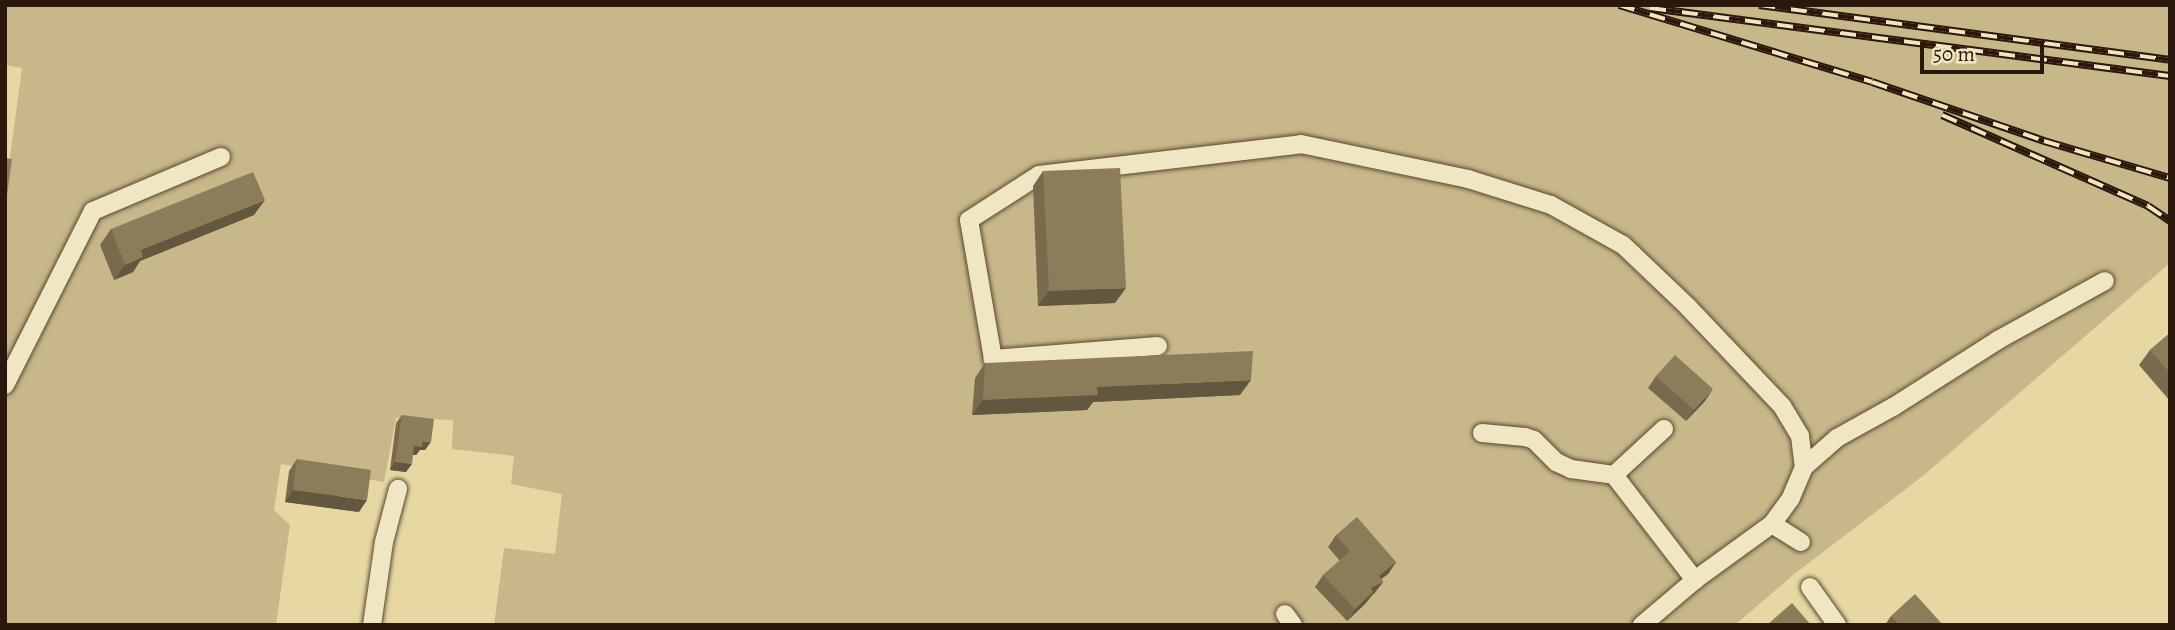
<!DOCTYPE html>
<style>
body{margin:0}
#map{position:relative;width:2175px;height:630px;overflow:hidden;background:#e7d8a3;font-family:Alegreya,serif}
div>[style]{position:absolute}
.green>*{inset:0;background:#c7b789}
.roads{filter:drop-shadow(0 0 2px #584831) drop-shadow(0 0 2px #584831)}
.minor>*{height:18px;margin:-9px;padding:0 9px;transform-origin:9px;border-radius:9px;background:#efe6c3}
.rail>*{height:8px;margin-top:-4px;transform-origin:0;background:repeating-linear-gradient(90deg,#efe6c3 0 16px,#29180b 0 32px);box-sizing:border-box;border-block:2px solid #29180b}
.wall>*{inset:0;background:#786b4d}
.shaded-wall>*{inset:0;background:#62573f}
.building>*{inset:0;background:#8c7c5a}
span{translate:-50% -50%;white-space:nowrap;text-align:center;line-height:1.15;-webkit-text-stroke:5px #efe6c3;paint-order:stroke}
.frame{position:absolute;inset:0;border:7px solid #29180b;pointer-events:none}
.scale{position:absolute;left:1920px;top:42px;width:124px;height:32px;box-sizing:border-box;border:4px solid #29180b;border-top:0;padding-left:9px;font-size:21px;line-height:24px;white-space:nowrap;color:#29180b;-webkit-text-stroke:5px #efe6c3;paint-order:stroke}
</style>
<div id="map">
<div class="green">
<i style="clip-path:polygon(5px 5px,2170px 5px,2170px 263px,1924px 475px,1793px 575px,1735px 625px,494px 625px,504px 548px,555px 554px,562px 494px,511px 484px,514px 456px,452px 449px,453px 420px,396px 418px,384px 482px,281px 464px,274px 510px,290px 525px,276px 625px,5px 625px,5px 195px,22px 68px,5px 65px)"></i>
</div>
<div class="roads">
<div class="minor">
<i style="left:1158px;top:346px;width:166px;rotate:175.5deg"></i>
<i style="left:993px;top:359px;width:141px;rotate:-99.8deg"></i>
<i style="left:969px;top:220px;width:83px;rotate:-32.7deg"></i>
<i style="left:1039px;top:175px;width:264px;rotate:-6.7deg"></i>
<i style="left:1301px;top:144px;width:171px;rotate:11.8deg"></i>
<i style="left:1468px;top:179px;width:87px;rotate:17.4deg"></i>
<i style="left:1551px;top:205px;width:82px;rotate:29.1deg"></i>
<i style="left:1623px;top:245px;width:90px;rotate:43.6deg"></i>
<i style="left:1688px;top:307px;width:137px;rotate:46.5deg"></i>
<i style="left:1782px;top:406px;width:35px;rotate:59deg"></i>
<i style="left:1800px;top:436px;width:31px;rotate:83deg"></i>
<i style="left:1804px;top:467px;width:34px;rotate:113deg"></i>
<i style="left:1791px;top:498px;width:32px;rotate:126deg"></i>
<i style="left:1772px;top:524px;width:95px;rotate:144deg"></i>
<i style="left:1695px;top:580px;width:70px;rotate:139.7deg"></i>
<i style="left:5px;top:385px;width:195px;rotate:-63.2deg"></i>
<i style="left:93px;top:211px;width:139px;rotate:-22.9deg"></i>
<i style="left:1482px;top:433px;width:43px;rotate:5.3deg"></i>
<i style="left:1525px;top:437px;width:9px;rotate:18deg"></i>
<i style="left:1534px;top:440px;width:31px;rotate:45deg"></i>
<i style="left:1556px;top:462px;width:17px;rotate:25deg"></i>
<i style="left:1571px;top:469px;width:43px;rotate:7.9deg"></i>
<i style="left:1614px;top:475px;width:133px;rotate:52.4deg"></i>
<i style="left:1804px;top:467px;width:44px;rotate:-41.3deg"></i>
<i style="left:1837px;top:438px;width:64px;rotate:-29deg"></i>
<i style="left:1893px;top:407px;width:125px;rotate:-32.5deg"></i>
<i style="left:1998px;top:340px;width:122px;rotate:-28.9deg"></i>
<i style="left:1614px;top:475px;width:68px;rotate:-42.6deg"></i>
<i style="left:1772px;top:524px;width:34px;rotate:32deg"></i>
<i style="left:1810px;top:587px;width:47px;rotate:54.6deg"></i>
<i style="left:1285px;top:614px;width:14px;rotate:54deg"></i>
<i style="left:372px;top:625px;width:84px;rotate:-81.8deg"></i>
<i style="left:384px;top:542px;width:55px;rotate:-75.2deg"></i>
</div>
</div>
<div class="rail">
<i style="left:1619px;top:5px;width:264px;rotate:16.9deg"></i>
<i style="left:1872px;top:82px;width:182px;rotate:18.9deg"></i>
<i style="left:2044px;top:141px;width:131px;rotate:16.4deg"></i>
<i style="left:1759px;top:5px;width:415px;rotate:7.6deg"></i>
<i style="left:1650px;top:8px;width:524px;rotate:7.45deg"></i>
<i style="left:1942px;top:115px;width:225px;rotate:23.8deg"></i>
<i style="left:2148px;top:206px;width:27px;rotate:34deg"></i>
</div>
<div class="wall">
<i style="clip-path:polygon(1043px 171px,1115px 303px,1038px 306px,1033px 186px)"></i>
<i style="clip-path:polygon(254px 215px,140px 261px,133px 272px,114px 280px,100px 245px,111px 229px)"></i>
<i style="clip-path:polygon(2170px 333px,2170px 401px,2139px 365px,2150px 350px)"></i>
<i style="clip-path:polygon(985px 363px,1240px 395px,1093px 402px,1087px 410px,972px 415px,975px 378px)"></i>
<i style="clip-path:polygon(1656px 376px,1705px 401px,1686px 421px,1648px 388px)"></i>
<i style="clip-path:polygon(402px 415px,425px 450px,420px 450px,416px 455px,413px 455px,406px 472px,390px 470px,396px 423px)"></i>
<i style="clip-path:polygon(297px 459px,359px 512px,285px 502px,289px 471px)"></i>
<i style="clip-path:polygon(1336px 535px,1396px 562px,1388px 574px,1381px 579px,1383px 582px,1374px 594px,1371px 595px,1365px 604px,1347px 621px,1315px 587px,1323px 575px,1340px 561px,1328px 547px)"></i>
<i style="clip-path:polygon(1891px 616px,1943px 625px,1885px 625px)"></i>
</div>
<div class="shaded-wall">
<i style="clip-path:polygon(265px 200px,254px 215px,140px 261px,133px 272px,114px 280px,125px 265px,141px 250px)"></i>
<i style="clip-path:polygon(1126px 288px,1115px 303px,1038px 306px,1049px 291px)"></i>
<i style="clip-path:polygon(1251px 380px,1240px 395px,1093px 402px,1087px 410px,972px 415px,983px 400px,1097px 387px)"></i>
<i style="clip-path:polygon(1713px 389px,1705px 401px,1686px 421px,1694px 410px)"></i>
<i style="clip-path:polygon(423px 441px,431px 442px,425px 450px,420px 450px,416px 455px,408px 454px,414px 446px)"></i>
<i style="clip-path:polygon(395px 462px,412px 464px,406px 472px,390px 470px)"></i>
<i style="clip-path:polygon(293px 490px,367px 500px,359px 512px,285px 502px)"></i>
<i style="clip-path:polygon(1396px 562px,1388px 574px,1371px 587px,1379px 576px)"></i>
<i style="clip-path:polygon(1383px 582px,1365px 604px,1347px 621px,1371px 588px)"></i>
</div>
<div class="building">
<i style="clip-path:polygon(5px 158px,12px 159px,5px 210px)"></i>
<i style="clip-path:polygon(1120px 168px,1126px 288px,1049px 291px,1043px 171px)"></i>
<i style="clip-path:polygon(253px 172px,265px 200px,141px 250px,143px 257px,125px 265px,111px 229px)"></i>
<i style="clip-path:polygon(2170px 333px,2170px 373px,2150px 350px)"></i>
<i style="clip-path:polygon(1253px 351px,1251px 380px,1097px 387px,1098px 395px,983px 400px,985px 363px)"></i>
<i style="clip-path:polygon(1675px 355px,1713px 389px,1694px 410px,1656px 376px)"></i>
<i style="clip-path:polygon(402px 415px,434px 419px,431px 442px,423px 441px,422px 447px,414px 446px,412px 464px,395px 462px)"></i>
<i style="clip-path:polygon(297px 459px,371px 470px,367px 500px,293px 490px)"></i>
<i style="clip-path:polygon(1357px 517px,1396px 562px,1379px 576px,1383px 582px,1371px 588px,1373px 592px,1355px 609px,1323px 575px,1350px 551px,1336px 535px)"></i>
<i style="clip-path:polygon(1915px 594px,1943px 625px,1899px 625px,1891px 616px)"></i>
<i style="clip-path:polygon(1792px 603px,1811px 625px,1767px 625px)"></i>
</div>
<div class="frame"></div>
<div class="scale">50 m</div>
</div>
